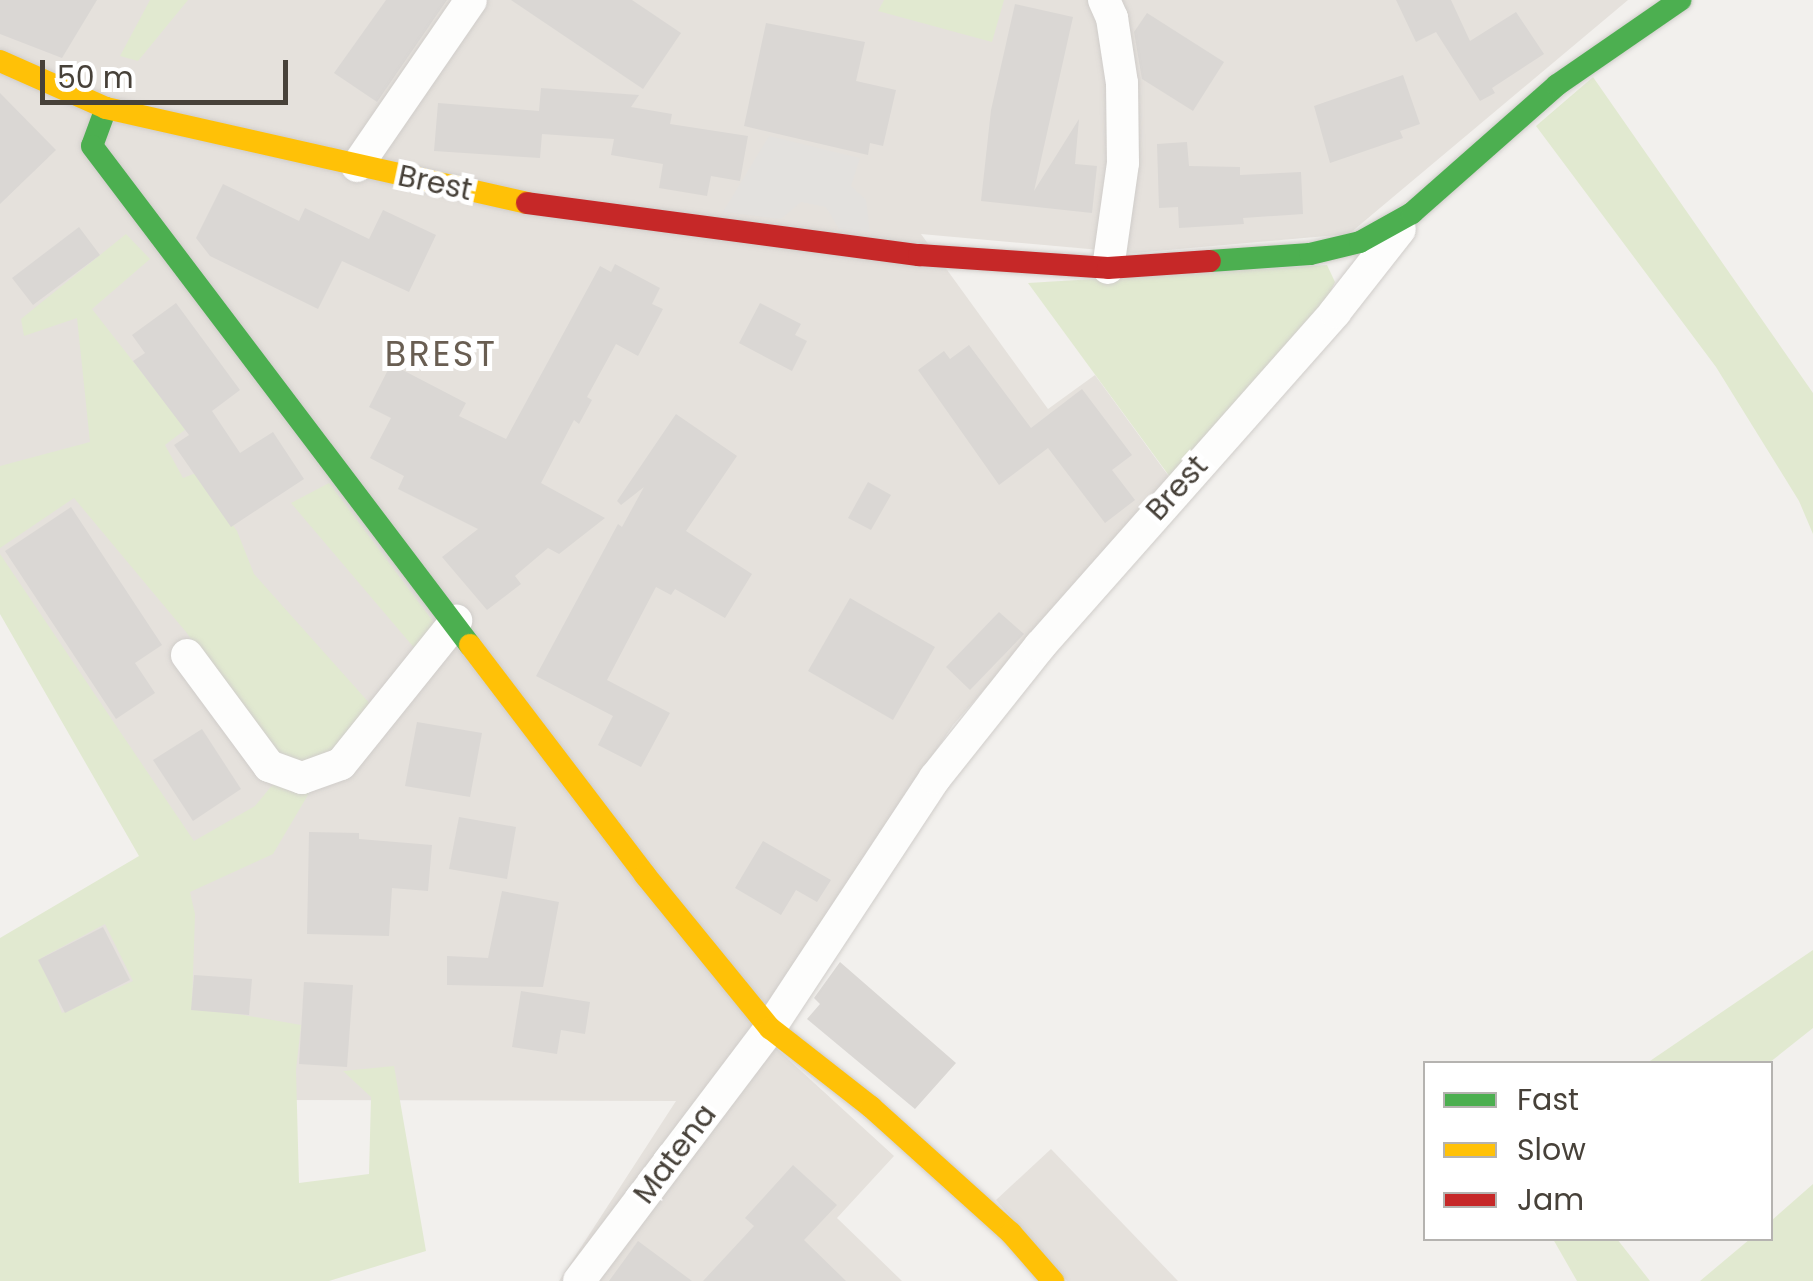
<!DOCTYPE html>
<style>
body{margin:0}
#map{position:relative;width:1813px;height:1281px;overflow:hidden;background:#f2f0ed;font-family:Poppins,sans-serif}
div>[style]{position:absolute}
.residential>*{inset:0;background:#e5e1dc}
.green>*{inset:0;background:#e1e9d0}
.parking>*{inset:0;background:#e3e1de}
.building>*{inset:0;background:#dad7d4}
.roads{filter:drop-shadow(0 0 2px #d0cdca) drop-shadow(0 0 2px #d0cdca)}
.street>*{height:32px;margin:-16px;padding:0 16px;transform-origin:16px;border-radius:16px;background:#fdfdfc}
.fast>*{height:22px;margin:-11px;padding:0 11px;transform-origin:11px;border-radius:11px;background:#4caf50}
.slow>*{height:22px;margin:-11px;padding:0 11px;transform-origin:11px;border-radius:11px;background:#ffc107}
.jam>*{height:22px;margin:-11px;padding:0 11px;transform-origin:11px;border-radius:11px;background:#c62828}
span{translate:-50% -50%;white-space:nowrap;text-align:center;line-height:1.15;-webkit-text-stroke:10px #fff;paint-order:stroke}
.street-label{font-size:30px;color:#474139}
.quarter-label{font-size:35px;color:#695e52;letter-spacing:2.5px}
.legend{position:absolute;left:1423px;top:1061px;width:350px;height:180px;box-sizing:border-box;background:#fff;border:2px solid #b5b3b0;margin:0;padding:12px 18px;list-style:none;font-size:30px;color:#474139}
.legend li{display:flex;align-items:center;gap:20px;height:50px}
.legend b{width:50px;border:2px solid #b5b3b0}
.scale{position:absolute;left:40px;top:60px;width:248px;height:45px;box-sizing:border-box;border:5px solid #474139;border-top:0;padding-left:12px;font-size:30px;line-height:35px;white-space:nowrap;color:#474139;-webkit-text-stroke:8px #fff;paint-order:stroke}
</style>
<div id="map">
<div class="residential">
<i style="clip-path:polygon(0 0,1628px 0,1349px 234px,1134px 253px,921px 234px,1048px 409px,1095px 375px,1170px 478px,953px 725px,752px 1026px,894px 1156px,837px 1218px,902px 1281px,559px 1281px,676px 1101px,285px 1100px,59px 1023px,32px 956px,171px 882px,0 594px)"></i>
<i style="clip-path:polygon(1051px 1149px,1178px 1281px,1067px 1281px,996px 1200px)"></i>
</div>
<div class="green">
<i style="clip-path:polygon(150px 0,188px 0,138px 61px,120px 56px)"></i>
<i style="clip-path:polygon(884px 0,1004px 0,992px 42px,878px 11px)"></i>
<i style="clip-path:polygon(1593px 77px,1813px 393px,1813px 534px,1799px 501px,1716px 367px,1536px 126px)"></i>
<i style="clip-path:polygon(126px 234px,150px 259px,92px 309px,186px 429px,165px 445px,183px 478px,196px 473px,237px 531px,254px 574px,372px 706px,331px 756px,311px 766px,276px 761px,186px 632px,74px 498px,0 548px,0 466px,90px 442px,77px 318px,24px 336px,21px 319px)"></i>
<i style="clip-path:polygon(1327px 265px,1335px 282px,1329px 295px,1170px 477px,1028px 283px)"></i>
<i style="clip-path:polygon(329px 483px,435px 624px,416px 650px,291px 503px)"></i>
<i style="clip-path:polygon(evenodd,0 554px,194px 841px,255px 806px,274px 783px,315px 783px,273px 854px,190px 892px,195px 914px,192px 1006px,301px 1025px,296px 1070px,299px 1183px,369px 1174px,371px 1097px,343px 1071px,394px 1066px,426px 1251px,329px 1281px,0 1281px,0 938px,139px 856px,0 614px,0 554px,105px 924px,133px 981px,62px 1013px,41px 958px,105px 924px)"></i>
<i style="clip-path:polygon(1813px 950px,1813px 1028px,1769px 1063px,1647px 1063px)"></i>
<i style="clip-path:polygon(1813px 1184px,1813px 1281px,1700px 1281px,1750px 1239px,1770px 1238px,1771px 1221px)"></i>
<i style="clip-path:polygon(1553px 1239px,1617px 1239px,1650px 1281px,1577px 1281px)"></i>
</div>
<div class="parking">
<i style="clip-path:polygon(769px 136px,860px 158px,851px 186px,866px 200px,870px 232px,839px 229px,826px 207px,801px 202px,781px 219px,723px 212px)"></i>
</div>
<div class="building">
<i style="clip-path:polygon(0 0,97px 0,62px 58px,0 34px)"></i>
<i style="clip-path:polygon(386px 0,447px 0,377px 102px,334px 73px)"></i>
<i style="clip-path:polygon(511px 0,632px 0,681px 33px,643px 89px)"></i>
<i style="clip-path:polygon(1396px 0,1451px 0,1470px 41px,1516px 12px,1544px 54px,1492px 88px,1495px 93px,1480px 101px,1436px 32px,1416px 42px)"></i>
<i style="clip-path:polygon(1015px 4px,1073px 17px,1034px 191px,1079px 119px,1075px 164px,1097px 166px,1092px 213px,981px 201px,991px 110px)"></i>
<i style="clip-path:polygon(1147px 13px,1224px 62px,1193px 111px,1142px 79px,1134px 32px)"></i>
<i style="clip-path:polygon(766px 23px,865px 42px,856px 81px,896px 90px,883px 146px,870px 143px,868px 155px,744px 126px)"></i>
<i style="clip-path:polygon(1403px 75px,1420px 124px,1400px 131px,1403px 138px,1330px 163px,1314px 106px)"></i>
<i style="clip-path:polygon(541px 88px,639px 95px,631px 107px,672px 114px,670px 124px,748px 136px,740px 181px,711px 176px,707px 196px,659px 188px,663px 164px,611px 155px,614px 139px,542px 134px,540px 158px,434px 151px,438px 103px,539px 111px)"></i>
<i style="clip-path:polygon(0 93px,56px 150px,0 204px)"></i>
<i style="clip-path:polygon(1187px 142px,1189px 166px,1240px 167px,1240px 175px,1301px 172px,1303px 214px,1243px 218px,1244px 224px,1179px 228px,1178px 207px,1159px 208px,1157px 144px)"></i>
<i style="clip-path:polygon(223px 184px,299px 221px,305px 208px,369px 239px,383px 210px,436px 235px,409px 292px,342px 261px,318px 309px,210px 256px,196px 238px)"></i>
<i style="clip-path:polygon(79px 227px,100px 255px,33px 305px,12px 278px)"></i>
<i style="clip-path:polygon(615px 264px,660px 288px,652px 304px,663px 309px,638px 356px,616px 344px,587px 397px,592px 400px,579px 424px,574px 420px,541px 483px,605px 518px,559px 554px,548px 548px,515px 576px,521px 584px,487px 610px,442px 557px,478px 529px,398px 489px,404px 476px,370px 458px,391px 418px,369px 407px,391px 364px,466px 403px,459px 416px,506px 439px,600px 266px,611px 272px)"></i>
<i style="clip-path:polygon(176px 303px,240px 390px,212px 411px,240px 453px,273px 432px,304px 479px,231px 527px,174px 445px,189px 435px,133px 361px,145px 353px,132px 335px)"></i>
<i style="clip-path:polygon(760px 303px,801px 324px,795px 335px,807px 341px,792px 371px,739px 343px)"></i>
<i style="clip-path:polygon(969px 345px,1031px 428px,1082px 389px,1132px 455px,1112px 470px,1135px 500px,1105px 523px,1048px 448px,999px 485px,918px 370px,944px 351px,950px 359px)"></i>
<i style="clip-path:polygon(676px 414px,737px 456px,686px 531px,752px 574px,725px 618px,675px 589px,671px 595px,656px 587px,607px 680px,670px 713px,641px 767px,598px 745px,613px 716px,536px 676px,618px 524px,622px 527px,644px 487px,621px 505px,617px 501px)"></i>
<i style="clip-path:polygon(868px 482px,891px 495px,871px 530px,848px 518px)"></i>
<i style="clip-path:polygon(71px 507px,162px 645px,135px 663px,155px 693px,116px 719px,5px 551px)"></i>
<i style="clip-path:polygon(850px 598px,935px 647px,893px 720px,808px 671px)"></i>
<i style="clip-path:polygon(999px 612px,1024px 634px,970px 690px,946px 667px)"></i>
<i style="clip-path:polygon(417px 722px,482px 733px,470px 797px,405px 786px)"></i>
<i style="clip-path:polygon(202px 729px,241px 789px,193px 821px,153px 760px)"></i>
<i style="clip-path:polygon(459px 817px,516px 827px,507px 879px,449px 869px)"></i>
<i style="clip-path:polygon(309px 832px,359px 833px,359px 839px,432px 845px,428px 891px,392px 888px,389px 936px,307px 934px)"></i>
<i style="clip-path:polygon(763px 841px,831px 880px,817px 902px,796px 890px,781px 915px,735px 888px)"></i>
<i style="clip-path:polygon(502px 891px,559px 902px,543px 987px,447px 985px,447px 956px,488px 958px)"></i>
<i style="clip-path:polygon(103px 927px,130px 980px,65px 1013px,38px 960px)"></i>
<i style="clip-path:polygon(840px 962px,956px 1063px,915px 1109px,807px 1019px,820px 1004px,814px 998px)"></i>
<i style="clip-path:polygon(194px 975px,252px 979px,249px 1015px,191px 1010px)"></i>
<i style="clip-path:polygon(304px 982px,353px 985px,347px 1067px,299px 1064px)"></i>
<i style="clip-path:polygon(521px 991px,590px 1002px,585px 1034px,561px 1030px,557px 1054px,512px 1047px)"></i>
<i style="clip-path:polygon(793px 1165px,837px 1205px,804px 1240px,846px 1281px,703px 1281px,754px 1226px,745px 1218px)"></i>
<i style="clip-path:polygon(638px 1241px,692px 1281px,609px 1281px)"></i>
</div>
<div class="roads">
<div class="street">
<i style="left:1104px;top:0;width:20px;rotate:66deg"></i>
<i style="left:1112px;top:18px;width:66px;rotate:81.3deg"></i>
<i style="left:1122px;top:83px;width:80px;rotate:89.3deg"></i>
<i style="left:1123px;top:163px;width:106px;rotate:98.1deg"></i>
<i style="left:357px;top:166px;width:201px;rotate:-55.5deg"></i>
<i style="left:187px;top:655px;width:138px;rotate:53.5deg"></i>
<i style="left:269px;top:766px;width:35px;rotate:20deg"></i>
<i style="left:302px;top:778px;width:41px;rotate:-19.7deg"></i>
<i style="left:341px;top:764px;width:184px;rotate:-51.2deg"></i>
<i style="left:579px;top:1281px;width:317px;rotate:-52.9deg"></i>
<i style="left:770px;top:1028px;width:300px;rotate:-56.6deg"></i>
<i style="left:935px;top:778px;width:169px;rotate:-51.5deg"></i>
<i style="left:1040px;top:646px;width:446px;rotate:-48.5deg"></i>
<i style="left:1335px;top:312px;width:105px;rotate:-51.9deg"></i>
</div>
<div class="fast">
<i style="left:106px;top:108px;width:40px;rotate:110.2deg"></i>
<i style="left:92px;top:146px;width:626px;rotate:52.86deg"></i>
<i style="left:1210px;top:261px;width:100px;rotate:-4deg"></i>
<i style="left:1310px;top:254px;width:51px;rotate:-13.5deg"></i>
<i style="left:1360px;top:242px;width:60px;rotate:-29.1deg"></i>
<i style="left:1412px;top:213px;width:193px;rotate:-41.4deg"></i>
<i style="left:1557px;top:85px;width:150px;rotate:-34.6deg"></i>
</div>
<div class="slow">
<i style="left:0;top:61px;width:116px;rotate:23.9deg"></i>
<i style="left:106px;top:108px;width:432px;rotate:12.7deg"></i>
<i style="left:470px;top:645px;width:289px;rotate:52.7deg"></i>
<i style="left:645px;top:875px;width:198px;rotate:50.8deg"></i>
<i style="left:770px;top:1028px;width:128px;rotate:38deg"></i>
<i style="left:871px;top:1107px;width:188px;rotate:42deg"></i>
<i style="left:1011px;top:1233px;width:64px;rotate:48.8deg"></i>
</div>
<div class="jam">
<i style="left:527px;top:203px;width:395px;rotate:7.6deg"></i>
<i style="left:919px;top:255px;width:189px;rotate:3.9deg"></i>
<i style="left:1108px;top:268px;width:102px;rotate:-3.9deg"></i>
</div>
</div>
<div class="street-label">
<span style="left:435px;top:183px;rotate:12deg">Brest</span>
<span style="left:1177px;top:488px;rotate:-48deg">Brest</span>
<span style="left:675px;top:1154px;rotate:-53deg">Matena</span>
</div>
<div class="quarter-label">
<span style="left:441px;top:354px">BREST</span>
</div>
<ul class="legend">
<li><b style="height:12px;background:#4caf50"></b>Fast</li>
<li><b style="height:12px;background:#ffc107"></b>Slow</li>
<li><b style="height:12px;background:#c62828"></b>Jam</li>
</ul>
<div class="scale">50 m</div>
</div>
